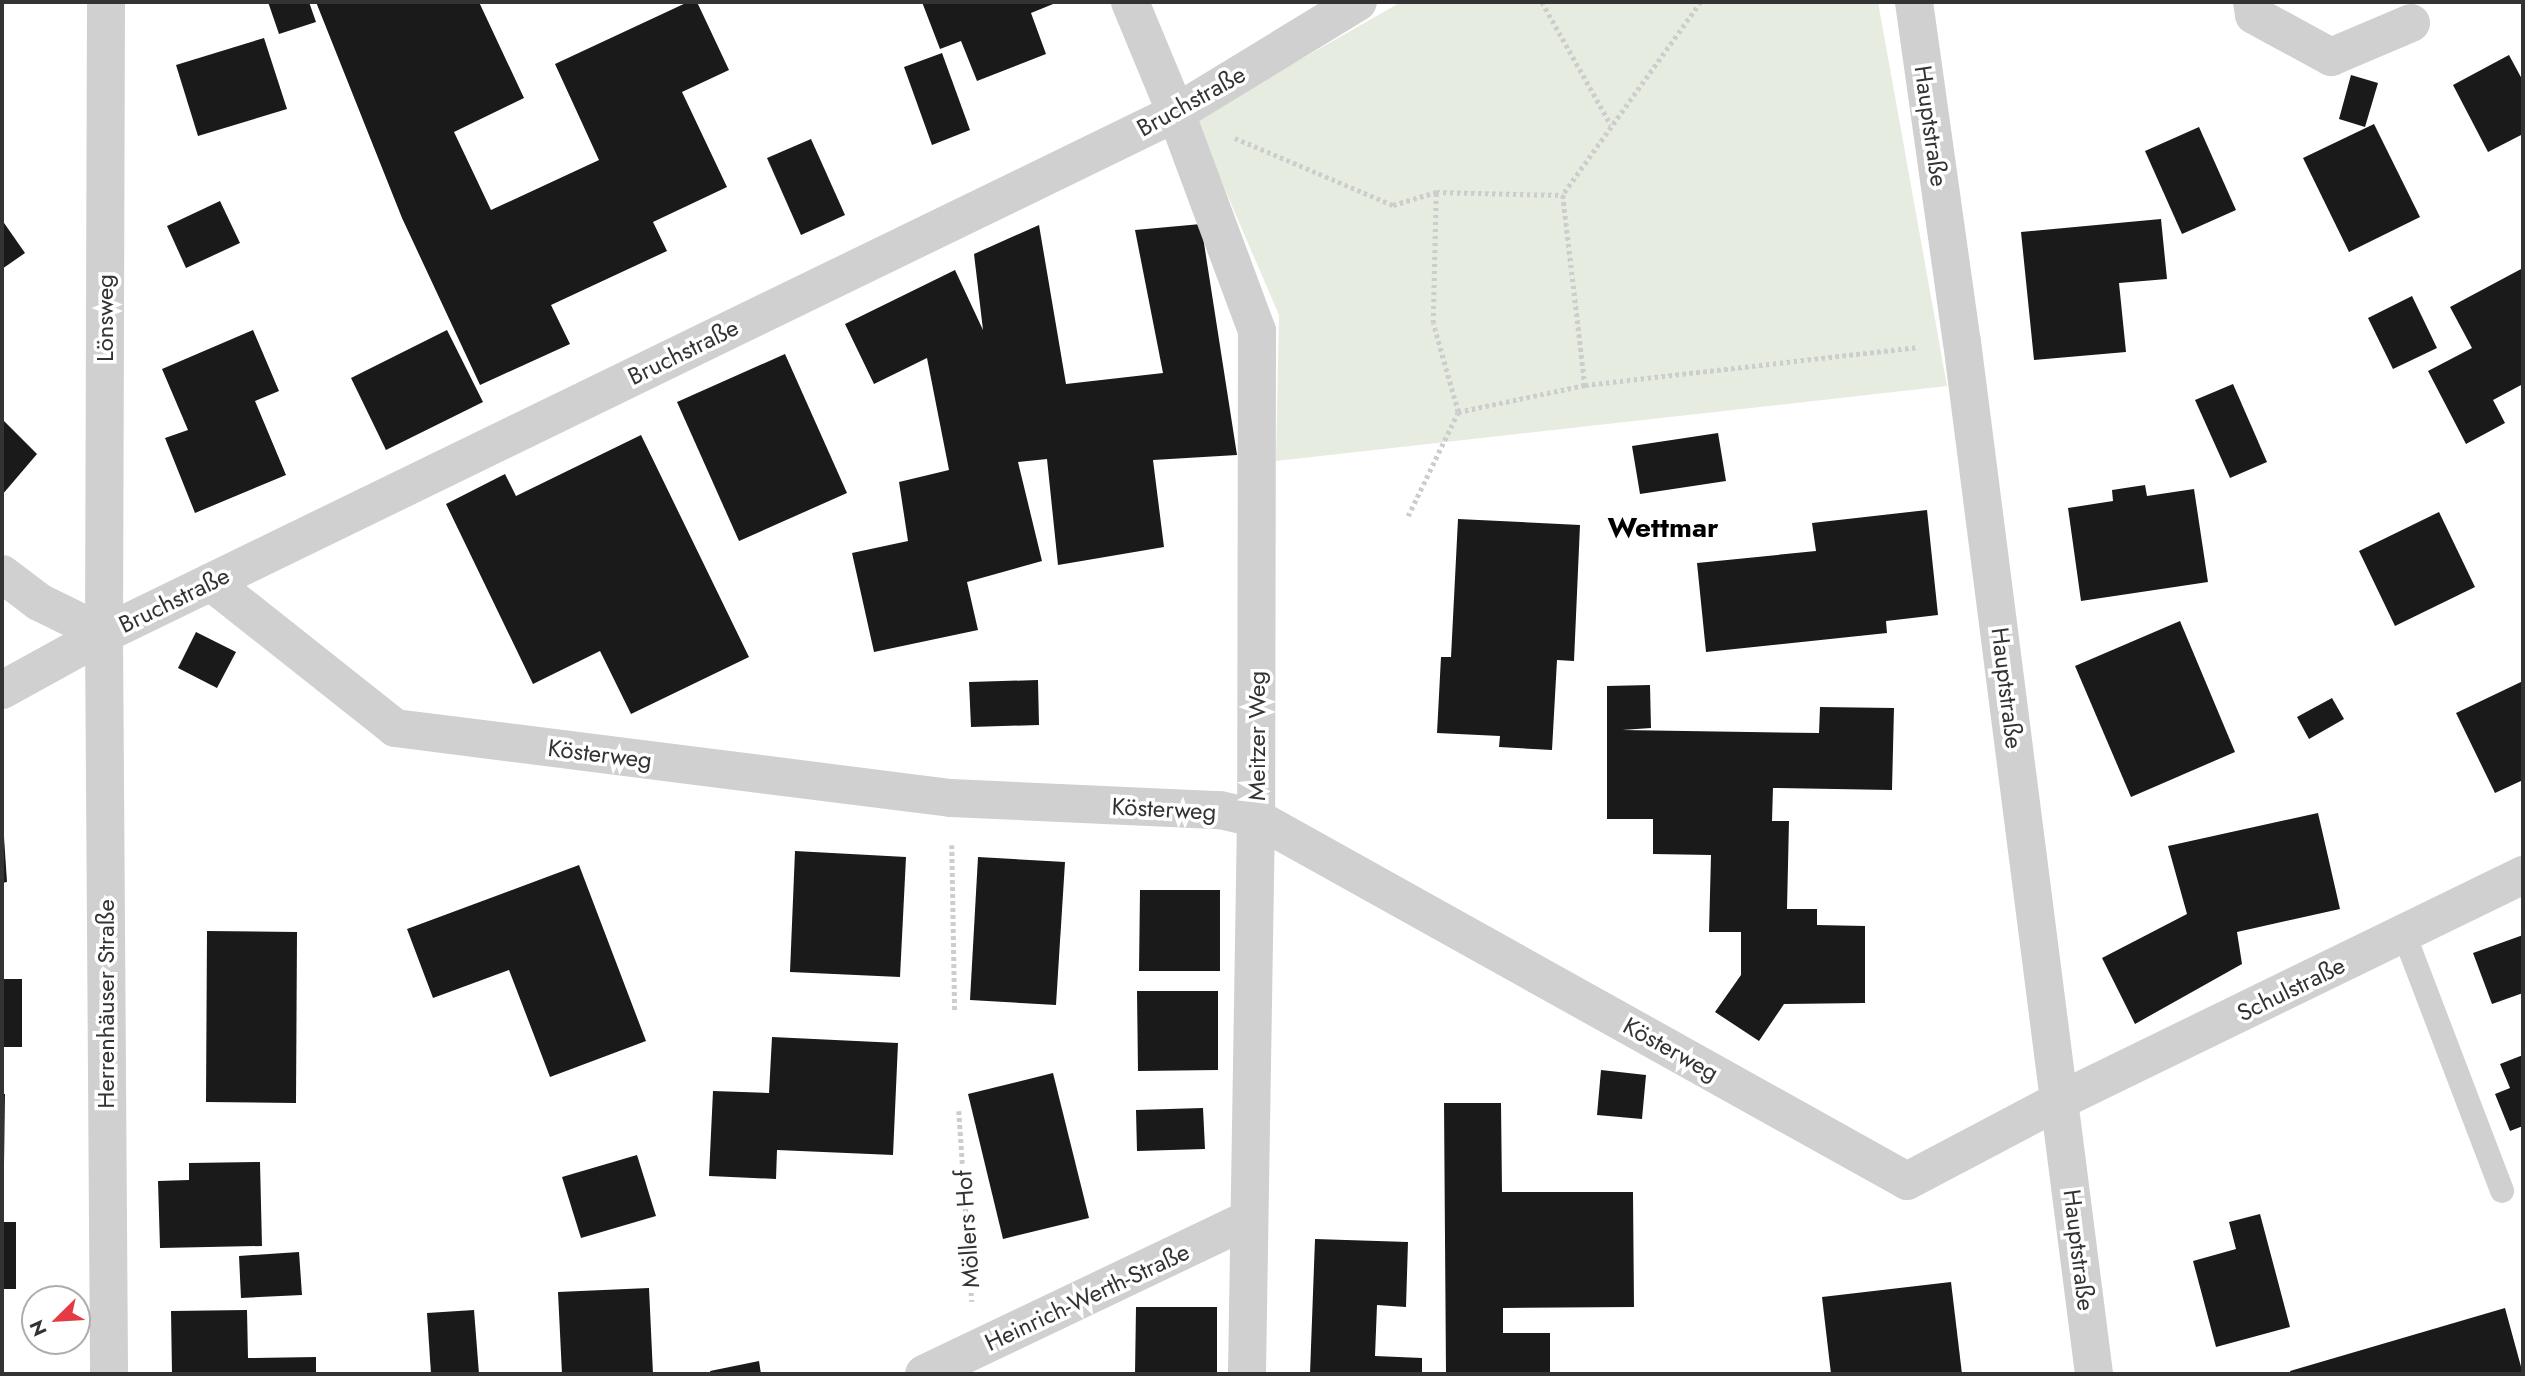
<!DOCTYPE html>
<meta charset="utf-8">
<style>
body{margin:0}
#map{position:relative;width:2525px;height:1376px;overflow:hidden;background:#fff;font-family:Jost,sans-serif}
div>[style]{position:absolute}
.green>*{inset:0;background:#e6ecdf}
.building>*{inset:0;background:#1a1a1a}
.path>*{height:4.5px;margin-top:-2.25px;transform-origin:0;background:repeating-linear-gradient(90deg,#cdcdcd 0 3.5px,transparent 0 7px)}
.service>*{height:24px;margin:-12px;padding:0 12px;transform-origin:12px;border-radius:12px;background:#d0d0d0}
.minor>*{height:38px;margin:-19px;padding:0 19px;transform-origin:19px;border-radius:19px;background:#d0d0d0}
.tertiary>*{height:38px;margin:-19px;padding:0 19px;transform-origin:19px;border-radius:19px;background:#d0d0d0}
span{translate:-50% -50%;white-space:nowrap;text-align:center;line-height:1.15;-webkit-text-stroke:7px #fff;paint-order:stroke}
.street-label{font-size:24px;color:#333}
.quarter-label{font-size:28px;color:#000;font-weight:700}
.frame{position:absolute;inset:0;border:4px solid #333;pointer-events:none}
.north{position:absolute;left:21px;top:1285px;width:70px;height:70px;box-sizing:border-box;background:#fff;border:2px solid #adadad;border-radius:50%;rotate:246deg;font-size:19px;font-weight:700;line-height:28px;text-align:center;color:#333}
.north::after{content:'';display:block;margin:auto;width:24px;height:32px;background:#e63946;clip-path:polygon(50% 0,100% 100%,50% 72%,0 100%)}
</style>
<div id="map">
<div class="green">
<i style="clip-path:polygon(1401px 2px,1878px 2px,1947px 386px,1276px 461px,1279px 315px,1195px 120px)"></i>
</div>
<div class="building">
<i style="clip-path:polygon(268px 2px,309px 2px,316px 22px,279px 34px)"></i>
<i style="clip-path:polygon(316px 2px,479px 2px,524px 98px,454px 132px,491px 210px,599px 160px,555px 64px,688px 2px,697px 2px,729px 70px,682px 92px,727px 187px,653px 222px,667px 251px,551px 305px,570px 344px,480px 385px,402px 218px)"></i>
<i style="clip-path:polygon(922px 2px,1058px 2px,1031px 13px,1046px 54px,977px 81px,961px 41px,940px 49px)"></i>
<i style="clip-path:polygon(264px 38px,287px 109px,198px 136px,176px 65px)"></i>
<i style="clip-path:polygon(942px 53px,970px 130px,932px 145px,904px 67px)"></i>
<i style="clip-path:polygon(2509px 55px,2523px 81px,2523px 134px,2488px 152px,2453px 85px)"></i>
<i style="clip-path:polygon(2351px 75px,2378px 83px,2365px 127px,2339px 119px)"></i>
<i style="clip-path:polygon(2374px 124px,2420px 217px,2349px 252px,2303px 158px)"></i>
<i style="clip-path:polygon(2199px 127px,2236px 210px,2182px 234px,2145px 151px)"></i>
<i style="clip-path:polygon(811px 139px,845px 215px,801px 235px,767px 158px)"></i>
<i style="clip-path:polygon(220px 201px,240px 243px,186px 268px,167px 226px)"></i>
<i style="clip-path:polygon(2161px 219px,2167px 279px,2119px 283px,2126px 352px,2034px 360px,2021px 232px)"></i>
<i style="clip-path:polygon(2px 220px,25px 253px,2px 269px)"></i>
<i style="clip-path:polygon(1201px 224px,1237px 455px,1153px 460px,1164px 547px,1058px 565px,1047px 459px,1018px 462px,1042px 561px,967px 582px,978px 630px,874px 652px,852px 553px,908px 541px,899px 482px,949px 470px,927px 358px,874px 384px,845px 324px,955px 270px,983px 330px,974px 254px,1039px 225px,1066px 384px,1163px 373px,1135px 230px)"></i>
<i style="clip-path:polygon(2523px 268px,2523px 384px,2493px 400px,2505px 423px,2466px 444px,2428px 371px,2472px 348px,2450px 307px)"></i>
<i style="clip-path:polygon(2412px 296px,2437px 348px,2393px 369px,2368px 318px)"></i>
<i style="clip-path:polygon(253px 330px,279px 391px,255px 401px,286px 475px,195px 513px,165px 438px,188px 430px,162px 369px)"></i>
<i style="clip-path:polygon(447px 330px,483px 402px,386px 450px,351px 378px)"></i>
<i style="clip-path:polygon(785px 354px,847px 493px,739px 541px,677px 402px)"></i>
<i style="clip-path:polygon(2233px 384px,2267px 462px,2230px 478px,2195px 400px)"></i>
<i style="clip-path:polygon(2px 419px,37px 454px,2px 495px)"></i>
<i style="clip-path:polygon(1718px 433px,1726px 481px,1640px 494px,1632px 446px)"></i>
<i style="clip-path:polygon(641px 435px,749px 657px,631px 714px,600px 651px,533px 684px,446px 504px,505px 474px,516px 496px)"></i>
<i style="clip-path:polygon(2145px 485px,2147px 496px,2194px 489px,2208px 582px,2081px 601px,2068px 508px,2113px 501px,2112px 490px)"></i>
<i style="clip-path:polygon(1927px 510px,1938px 615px,1886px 621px,1887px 633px,1706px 652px,1697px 563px,1816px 551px,1812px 523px)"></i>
<i style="clip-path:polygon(2439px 512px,2475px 587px,2395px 626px,2359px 551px)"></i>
<i style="clip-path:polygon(1458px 519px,1580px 525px,1574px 661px,1557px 660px,1552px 750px,1499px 747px,1500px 736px,1437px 733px,1441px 657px,1451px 657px)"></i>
<i style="clip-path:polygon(2180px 621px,2235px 752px,2131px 797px,2075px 666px)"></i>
<i style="clip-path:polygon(196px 632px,236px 652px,217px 688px,178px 668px)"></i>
<i style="clip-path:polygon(1038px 680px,1039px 725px,971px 727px,969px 682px)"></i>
<i style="clip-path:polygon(2523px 681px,2523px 780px,2495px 793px,2456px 713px)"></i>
<i style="clip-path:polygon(1650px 685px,1651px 728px,1622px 730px,1819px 733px,1820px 707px,1894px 708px,1892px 790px,1773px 788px,1772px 821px,1789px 821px,1787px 909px,1817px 909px,1817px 925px,1865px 926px,1865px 1003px,1784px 1004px,1759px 1041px,1715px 1012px,1741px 975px,1741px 932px,1709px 932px,1711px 855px,1653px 854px,1653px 819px,1607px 819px,1607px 686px)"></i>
<i style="clip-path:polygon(2332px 698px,2344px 719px,2309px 739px,2297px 717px)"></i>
<i style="clip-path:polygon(2px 807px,7px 882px,2px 883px)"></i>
<i style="clip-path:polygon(2318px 813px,2340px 909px,2237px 932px,2242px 964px,2135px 1024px,2102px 958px,2187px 914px,2168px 846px)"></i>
<i style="clip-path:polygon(795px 851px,906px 857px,900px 977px,790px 972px)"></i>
<i style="clip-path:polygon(978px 857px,1065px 862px,1056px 1005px,970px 1000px)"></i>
<i style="clip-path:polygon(579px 865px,646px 1041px,550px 1077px,509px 970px,433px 998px,407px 929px)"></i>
<i style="clip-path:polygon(1140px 890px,1220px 890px,1220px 971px,1139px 971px)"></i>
<i style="clip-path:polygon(207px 931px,297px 932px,296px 1103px,206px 1102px)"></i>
<i style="clip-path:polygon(2523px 935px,2523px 993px,2492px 1004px,2473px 953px)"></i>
<i style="clip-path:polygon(2px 979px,22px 979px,22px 1047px,2px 1047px)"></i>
<i style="clip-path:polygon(1137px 991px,1218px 991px,1218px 1070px,1138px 1071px)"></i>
<i style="clip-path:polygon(772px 1037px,898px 1043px,893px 1155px,777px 1150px,776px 1179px,709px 1176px,713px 1091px,769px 1093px)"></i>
<i style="clip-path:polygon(2523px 1055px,2523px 1126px,2510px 1131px,2495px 1094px,2510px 1088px,2500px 1064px)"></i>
<i style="clip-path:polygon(1601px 1070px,1646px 1075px,1642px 1119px,1597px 1115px)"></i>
<i style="clip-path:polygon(1053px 1073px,1089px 1218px,1003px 1239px,968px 1094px)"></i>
<i style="clip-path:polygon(2px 1094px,5px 1094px,4px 1164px,2px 1164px)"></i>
<i style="clip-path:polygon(1444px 1103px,1501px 1103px,1502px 1192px,1633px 1192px,1634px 1307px,1503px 1308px,1503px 1333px,1550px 1333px,1550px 1374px,1446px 1374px)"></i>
<i style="clip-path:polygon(1203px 1108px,1205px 1149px,1137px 1151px,1136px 1110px)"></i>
<i style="clip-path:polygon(637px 1155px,656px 1216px,581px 1238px,562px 1177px)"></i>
<i style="clip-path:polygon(260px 1162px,262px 1246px,160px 1248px,158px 1181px,189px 1180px,189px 1163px)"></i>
<i style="clip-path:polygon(2260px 1214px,2290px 1327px,2216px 1347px,2193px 1261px,2236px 1249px,2229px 1222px)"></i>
<i style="clip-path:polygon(2px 1222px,16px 1222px,16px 1289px,2px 1289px)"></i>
<i style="clip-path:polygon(1315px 1239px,1408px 1242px,1406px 1307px,1377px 1305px,1375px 1356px,1422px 1358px,1422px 1374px,1310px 1374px)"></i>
<i style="clip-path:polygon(299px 1252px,302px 1295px,241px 1298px,239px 1256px)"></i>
<i style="clip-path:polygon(1951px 1282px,1962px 1374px,1831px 1374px,1822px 1297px)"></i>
<i style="clip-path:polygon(649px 1288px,653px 1374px,562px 1374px,558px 1292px)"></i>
<i style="clip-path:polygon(1136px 1307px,1217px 1307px,1217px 1374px,1135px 1374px)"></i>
<i style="clip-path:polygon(2505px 1308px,2523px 1374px,2291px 1374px,2290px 1371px)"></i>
<i style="clip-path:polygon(247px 1310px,248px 1358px,316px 1357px,316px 1374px,172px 1374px,171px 1311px)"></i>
<i style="clip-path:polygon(474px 1310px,479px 1374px,431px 1374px,427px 1313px)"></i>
<i style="clip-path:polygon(759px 1361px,761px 1374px,711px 1374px,710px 1371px)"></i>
</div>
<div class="path">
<i style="left:1542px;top:2px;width:141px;rotate:60.7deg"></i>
<i style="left:1701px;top:2px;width:237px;rotate:125.6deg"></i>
<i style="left:1563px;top:195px;width:191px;rotate:83.4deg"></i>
<i style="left:1585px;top:385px;width:333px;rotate:-6.5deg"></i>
<i style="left:1235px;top:138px;width:172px;rotate:23deg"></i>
<i style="left:1393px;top:205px;width:45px;rotate:-16.8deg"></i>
<i style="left:1458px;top:412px;width:92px;rotate:-105.7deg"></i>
<i style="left:1433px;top:323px;width:131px;rotate:-88.7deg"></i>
<i style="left:1436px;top:192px;width:127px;rotate:1.4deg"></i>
<i style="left:1408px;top:516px;width:115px;rotate:-64.3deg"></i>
<i style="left:1458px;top:412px;width:130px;rotate:-12deg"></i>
<i style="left:952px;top:845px;width:167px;rotate:89deg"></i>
<i style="left:959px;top:1111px;width:191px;rotate:86.1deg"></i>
</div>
<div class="service">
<i style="left:2404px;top:934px;width:275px;rotate:69.1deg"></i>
</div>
<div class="minor">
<i style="left:106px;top:2px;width:632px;rotate:90.18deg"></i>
<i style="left:104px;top:634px;width:740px;rotate:89.61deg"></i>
<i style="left:1130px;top:2px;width:120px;rotate:67.5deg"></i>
<i style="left:1176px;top:113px;width:233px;rotate:69.6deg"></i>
<i style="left:1257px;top:331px;width:487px;rotate:90.1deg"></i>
<i style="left:1256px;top:818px;width:556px;rotate:90.93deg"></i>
<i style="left:2252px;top:2px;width:13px;rotate:81deg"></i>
<i style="left:2254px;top:15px;width:88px;rotate:28.6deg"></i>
<i style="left:2331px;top:57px;width:87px;rotate:-23deg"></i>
<i style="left:2px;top:574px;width:46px;rotate:37.1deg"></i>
<i style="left:39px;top:602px;width:72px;rotate:26.2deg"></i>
<i style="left:211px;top:582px;width:235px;rotate:38.4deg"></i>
<i style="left:395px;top:728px;width:560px;rotate:7.18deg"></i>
<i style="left:951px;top:798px;width:269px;rotate:2.6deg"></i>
<i style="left:1220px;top:810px;width:37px;rotate:13deg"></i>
<i style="left:1256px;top:818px;width:745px;rotate:29.14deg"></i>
<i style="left:1907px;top:1181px;width:172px;rotate:-27.8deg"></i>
<i style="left:2059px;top:1101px;width:516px;rotate:-25.97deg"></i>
<i style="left:2px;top:690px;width:116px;rotate:-28.8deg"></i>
<i style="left:104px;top:634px;width:1192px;rotate:-25.92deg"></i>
<i style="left:1176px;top:113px;width:213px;rotate:-31.4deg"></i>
<i style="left:924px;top:1374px;width:360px;rotate:-25.5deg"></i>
</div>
<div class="tertiary">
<i style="left:1914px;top:2px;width:343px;rotate:82deg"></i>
<i style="left:1962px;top:342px;width:1040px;rotate:82.71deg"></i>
</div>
<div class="street-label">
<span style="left:1191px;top:101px;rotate:-29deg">Bruchstraße</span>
<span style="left:1931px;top:126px;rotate:82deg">Hauptstraße</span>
<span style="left:105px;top:318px;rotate:-90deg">Lönsweg</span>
<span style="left:683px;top:352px;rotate:-26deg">Bruchstraße</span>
<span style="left:174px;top:600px;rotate:-26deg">Bruchstraße</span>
<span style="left:2007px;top:688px;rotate:83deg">Hauptstraße</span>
<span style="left:1257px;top:736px;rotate:-90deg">Meitzer Weg</span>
<span style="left:600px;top:754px;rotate:7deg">Kösterweg</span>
<span style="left:1164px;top:809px;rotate:3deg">Kösterweg</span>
<span style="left:2291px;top:989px;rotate:-26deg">Schulstraße</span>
<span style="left:106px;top:1004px;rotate:-90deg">Herrenhäuser Straße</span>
<span style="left:1671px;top:1049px;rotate:29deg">Kösterweg</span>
<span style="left:967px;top:1229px;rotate:-94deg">Möllers Hof</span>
<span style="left:2079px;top:1250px;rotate:83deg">Hauptstraße</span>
<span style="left:1087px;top:1297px;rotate:-25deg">Heinrich-Werth-Straße</span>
</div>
<div class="quarter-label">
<span style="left:1663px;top:528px">Wettmar</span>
</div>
<div class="frame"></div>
<div class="north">N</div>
</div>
